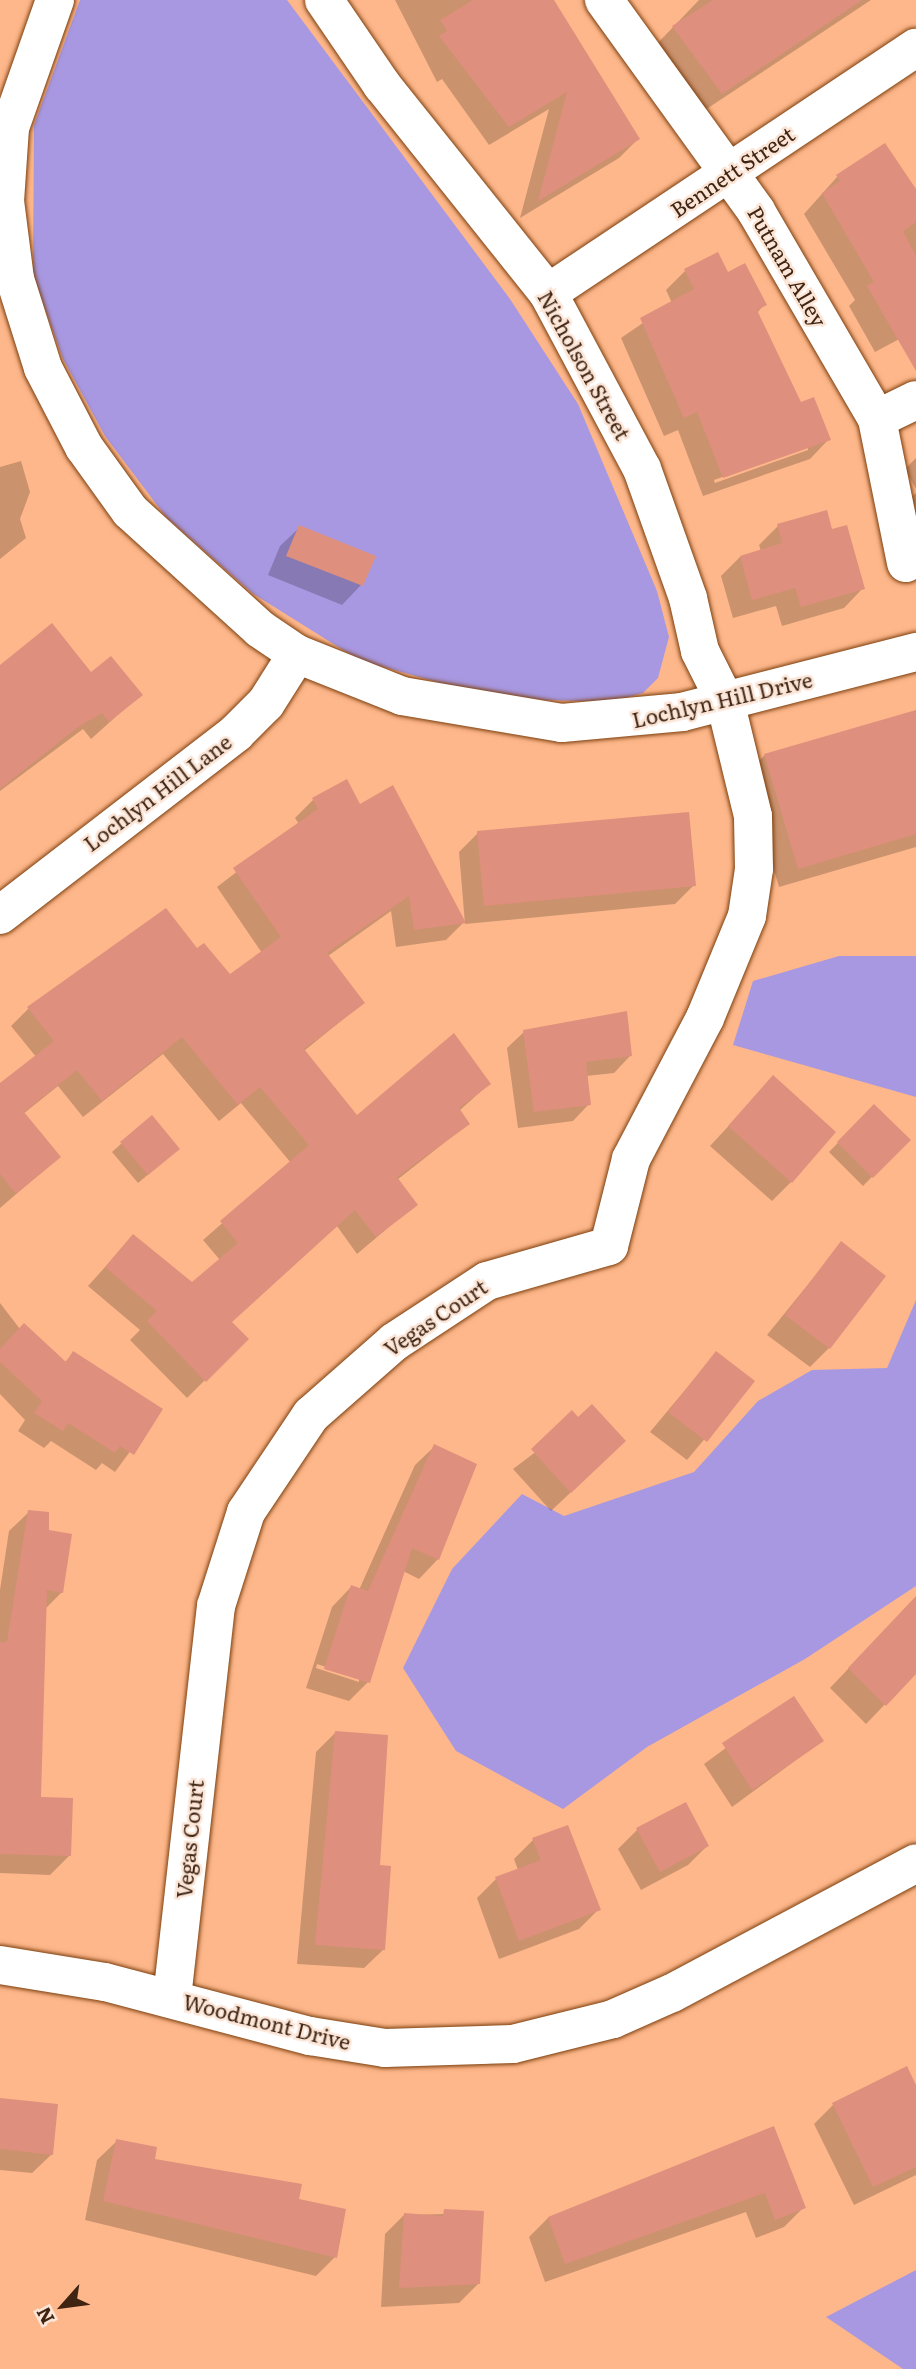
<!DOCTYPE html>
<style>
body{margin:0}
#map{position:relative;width:916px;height:2369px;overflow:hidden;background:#feb78a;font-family:Literata,serif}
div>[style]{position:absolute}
.green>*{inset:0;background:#a898e2}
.shadow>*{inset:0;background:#0003}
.building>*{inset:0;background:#df8f7d}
.roads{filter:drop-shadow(0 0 2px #7c3f0e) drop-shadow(0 0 2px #7c3f0e)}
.minor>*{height:38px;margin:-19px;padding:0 19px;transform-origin:19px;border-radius:19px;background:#fff}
span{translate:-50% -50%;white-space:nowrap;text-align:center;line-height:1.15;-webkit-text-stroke:5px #fbe5d7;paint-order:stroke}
.street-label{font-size:21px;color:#3f2412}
.north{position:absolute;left:28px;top:2271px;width:70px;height:70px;-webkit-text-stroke:5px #fbe5d7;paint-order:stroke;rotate:242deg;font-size:19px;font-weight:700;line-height:28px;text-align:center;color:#3f2412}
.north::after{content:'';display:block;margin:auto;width:24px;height:32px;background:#3f2412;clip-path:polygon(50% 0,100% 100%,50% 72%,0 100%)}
</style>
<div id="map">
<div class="green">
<i style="clip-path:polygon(80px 0,287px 0,510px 299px,578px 404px,657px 591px,669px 637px,658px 678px,643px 693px,611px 702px,544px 700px,458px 688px,359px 660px,252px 593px,166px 517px,105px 436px,63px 359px,33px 275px,34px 125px)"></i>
<i style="clip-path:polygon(839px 956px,916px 956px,916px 1097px,733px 1045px,753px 981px)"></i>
<i style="clip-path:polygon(916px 1300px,916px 1586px,805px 1659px,647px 1747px,563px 1809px,456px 1751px,403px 1668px,452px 1569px,522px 1494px,564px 1516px,694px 1472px,758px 1401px,812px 1370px,887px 1368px)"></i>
<i style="clip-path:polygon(916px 2270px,916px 2369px,903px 2369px,826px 2317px)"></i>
</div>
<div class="shadow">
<i style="clip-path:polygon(395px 0,553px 0,638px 139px,619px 158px,520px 218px,549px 109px,489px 145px,442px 79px,437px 82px)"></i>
<i style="clip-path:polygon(699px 0,871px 0,702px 112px,654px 47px)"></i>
<i style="clip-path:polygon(837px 177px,916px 191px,916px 330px,875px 352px,849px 306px,855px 300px,804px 214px)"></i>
<i style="clip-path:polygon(evenodd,685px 271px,728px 274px,764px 305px,757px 313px,801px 404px,829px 439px,810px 459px,703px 496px,678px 430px,664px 436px,621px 338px,672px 303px,666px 290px,685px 271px,808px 446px,808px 450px,715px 483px,714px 480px,808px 446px)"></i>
<i style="clip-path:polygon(916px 458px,916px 489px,905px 469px)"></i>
<i style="clip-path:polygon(21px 461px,30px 492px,20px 519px,26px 538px,0 559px,0 467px)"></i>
<i style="clip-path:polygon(916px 493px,916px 523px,908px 500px)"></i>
<i style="clip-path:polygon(778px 526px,831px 531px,863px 588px,844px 608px,782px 626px,776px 606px,733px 618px,721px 576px,740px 557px,761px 551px,759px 545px)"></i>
<i style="clip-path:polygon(300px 527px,373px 557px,361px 585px,342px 605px,268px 575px,280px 546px)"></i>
<i style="clip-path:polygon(0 667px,91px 675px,140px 695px,91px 739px,83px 729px,0 791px)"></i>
<i style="clip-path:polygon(916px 715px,916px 847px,779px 887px,746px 774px,765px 755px)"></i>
<i style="clip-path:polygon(313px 800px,359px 806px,464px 922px,446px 940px,396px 947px,391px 911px,328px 956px,363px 1003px,304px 1051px,357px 1117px,489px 1084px,459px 1111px,468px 1124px,397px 1180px,415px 1205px,357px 1254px,337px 1226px,230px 1323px,246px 1339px,187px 1398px,130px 1340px,140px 1330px,88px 1286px,133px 1236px,192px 1284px,220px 1260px,203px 1240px,291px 1163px,241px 1103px,219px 1121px,163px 1054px,83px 1117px,58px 1086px,23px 1114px,59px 1157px,0 1208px,0 1088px,37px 1058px,11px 1026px,29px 1008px,197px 951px,230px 976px,262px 953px,217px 887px,299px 824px,295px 818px)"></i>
<i style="clip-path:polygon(478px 833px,694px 885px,675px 904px,465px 924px,459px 852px)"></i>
<i style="clip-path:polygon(626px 1013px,630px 1056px,614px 1073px,586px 1076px,589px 1104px,573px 1121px,518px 1128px,507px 1048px,524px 1032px)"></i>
<i style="clip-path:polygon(773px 1078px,791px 1182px,772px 1201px,710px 1146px)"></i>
<i style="clip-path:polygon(874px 1106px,908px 1140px,863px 1186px,829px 1152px)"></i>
<i style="clip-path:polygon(122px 1143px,168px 1158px,138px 1183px,112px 1152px)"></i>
<i style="clip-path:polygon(841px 1244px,829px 1348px,810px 1367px,767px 1335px)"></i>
<i style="clip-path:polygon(0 1303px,20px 1329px,64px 1363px,73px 1354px,161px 1409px,115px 1472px,102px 1463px,96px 1470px,51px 1441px,44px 1448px,18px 1431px,25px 1420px,0 1394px)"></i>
<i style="clip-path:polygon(716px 1353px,753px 1381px,687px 1460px,650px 1432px)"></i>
<i style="clip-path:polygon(578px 1420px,605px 1460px,551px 1511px,513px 1469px)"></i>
<i style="clip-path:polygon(evenodd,435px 1446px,438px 1559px,419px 1579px,403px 1571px,368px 1682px,349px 1701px,306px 1688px,332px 1607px,351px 1587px,359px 1590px,415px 1465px,435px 1446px,317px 1664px,359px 1678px,359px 1682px,316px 1668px,317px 1664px)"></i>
<i style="clip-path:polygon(29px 1512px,47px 1532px,62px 1592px,45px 1609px,40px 1799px,69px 1856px,50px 1875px,0 1873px,0 1590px,9px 1531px)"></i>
<i style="clip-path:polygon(916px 1627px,916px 1672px,866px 1724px,830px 1688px,883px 1632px)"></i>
<i style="clip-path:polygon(794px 1698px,822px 1741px,732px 1807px,704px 1764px)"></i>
<i style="clip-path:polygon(335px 1733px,378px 1867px,384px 1949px,364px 1968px,297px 1964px,316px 1752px)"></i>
<i style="clip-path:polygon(637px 1830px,707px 1846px,688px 1865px,641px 1890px,618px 1849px)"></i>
<i style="clip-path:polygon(533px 1840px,598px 1910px,579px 1929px,499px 1959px,477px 1898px,496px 1879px,518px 1870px,514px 1859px)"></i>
<i style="clip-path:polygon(906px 2069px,916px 2089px,916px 2175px,854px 2205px,814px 2124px,833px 2105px)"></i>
<i style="clip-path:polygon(0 2100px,52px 2154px,32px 2173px,0 2170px)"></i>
<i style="clip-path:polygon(773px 2128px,804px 2207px,784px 2227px,756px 2238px,746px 2212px,545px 2282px,529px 2237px,548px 2218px)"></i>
<i style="clip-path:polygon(117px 2141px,153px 2160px,297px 2201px,335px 2257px,316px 2276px,85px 2220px,97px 2160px)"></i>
<i style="clip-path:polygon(482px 2213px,478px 2284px,459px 2303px,381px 2307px,385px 2234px,404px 2215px)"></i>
</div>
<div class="building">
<i style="clip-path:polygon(473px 0,554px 0,640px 139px,538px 201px,567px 92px,509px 127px,439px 36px,447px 31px,440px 20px)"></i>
<i style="clip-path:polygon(713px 0,862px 0,722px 94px,672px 26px)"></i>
<i style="clip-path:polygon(885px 143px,916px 189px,916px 222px,903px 231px,916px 256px,916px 371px,867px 286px,874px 282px,822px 193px,840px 181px,836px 175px)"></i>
<i style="clip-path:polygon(718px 252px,728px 272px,745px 263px,767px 305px,757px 310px,801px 402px,814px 397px,831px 440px,723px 478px,697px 412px,684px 418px,640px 318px,694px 289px,684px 269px)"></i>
<i style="clip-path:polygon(827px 510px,832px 529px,847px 525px,865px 589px,801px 607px,795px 588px,752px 600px,740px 556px,782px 543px,777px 524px)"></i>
<i style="clip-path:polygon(299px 525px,376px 556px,363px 586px,286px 556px)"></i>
<i style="clip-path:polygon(52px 623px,91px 672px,111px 656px,143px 695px,109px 722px,102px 713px,78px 727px,0 789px,0 665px)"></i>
<i style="clip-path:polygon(916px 710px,916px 834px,798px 869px,764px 754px)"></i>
<i style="clip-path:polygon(347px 779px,360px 804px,393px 785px,466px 923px,414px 930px,409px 896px,327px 953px,365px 1003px,304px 1049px,357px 1115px,454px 1033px,491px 1084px,459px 1108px,470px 1124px,397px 1177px,418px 1205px,376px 1237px,355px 1210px,232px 1322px,249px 1339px,206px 1382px,147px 1321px,157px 1311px,105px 1267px,133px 1234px,192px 1282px,238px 1243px,220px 1221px,309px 1145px,260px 1087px,238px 1105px,182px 1037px,102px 1101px,77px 1070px,24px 1112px,61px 1157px,16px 1194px,0 1174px,0 1083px,54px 1041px,27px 1007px,166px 908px,197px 948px,204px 943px,230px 974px,281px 937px,233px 868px,318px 809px,312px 798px)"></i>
<i style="clip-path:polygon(689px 812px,696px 886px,484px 906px,477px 831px)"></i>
<i style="clip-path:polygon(627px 1011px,632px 1056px,586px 1062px,591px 1105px,534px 1112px,523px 1030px)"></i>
<i style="clip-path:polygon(773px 1075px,836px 1132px,792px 1183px,728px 1126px)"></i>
<i style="clip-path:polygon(874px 1104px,911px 1140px,873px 1178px,837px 1142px)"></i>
<i style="clip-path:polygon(152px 1115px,180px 1149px,148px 1175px,120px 1142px)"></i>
<i style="clip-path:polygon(841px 1241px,886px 1276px,830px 1349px,785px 1315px)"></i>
<i style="clip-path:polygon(24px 1323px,66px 1362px,73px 1351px,163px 1409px,134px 1455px,120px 1446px,115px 1453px,68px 1423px,63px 1431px,34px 1413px,42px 1401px,0 1362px,0 1349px)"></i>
<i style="clip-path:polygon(716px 1351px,755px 1381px,707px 1442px,668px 1412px)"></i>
<i style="clip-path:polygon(592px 1404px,626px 1441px,571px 1493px,531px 1449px,572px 1410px,578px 1417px)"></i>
<i style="clip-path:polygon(434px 1444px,477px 1464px,439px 1560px,412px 1548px,370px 1683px,324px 1669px,351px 1585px,368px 1591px)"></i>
<i style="clip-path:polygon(28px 1510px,49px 1512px,49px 1530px,72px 1534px,63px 1593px,47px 1590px,41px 1797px,73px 1798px,71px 1856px,0 1854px,0 1642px,7px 1642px)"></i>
<i style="clip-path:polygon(916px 1596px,916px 1674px,886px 1706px,848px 1668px)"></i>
<i style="clip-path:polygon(794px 1696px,824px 1741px,752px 1790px,722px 1743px)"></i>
<i style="clip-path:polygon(335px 1731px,388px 1735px,380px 1865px,391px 1866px,385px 1950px,315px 1945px)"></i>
<i style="clip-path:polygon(686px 1802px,709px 1846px,660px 1872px,636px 1828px)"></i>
<i style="clip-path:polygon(568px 1825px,601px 1910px,519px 1941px,495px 1877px,541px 1860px,532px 1838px)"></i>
<i style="clip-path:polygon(907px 2066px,916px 2085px,916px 2167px,873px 2187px,832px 2103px)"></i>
<i style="clip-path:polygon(0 2098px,58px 2104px,53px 2155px,0 2149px)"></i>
<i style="clip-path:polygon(774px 2126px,806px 2208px,775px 2220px,765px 2193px,565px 2264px,548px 2217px)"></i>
<i style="clip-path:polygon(116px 2139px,157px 2147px,155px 2159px,302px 2184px,299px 2199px,346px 2209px,337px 2258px,103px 2201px)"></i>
<i style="clip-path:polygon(444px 2209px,484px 2211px,480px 2284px,399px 2288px,404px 2213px,443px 2216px)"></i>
</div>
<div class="roads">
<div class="minor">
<i style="left:55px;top:0;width:136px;rotate:109.4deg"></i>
<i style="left:10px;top:128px;width:73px;rotate:93.9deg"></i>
<i style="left:5px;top:201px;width:79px;rotate:82.7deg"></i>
<i style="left:15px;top:279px;width:93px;rotate:72.5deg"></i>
<i style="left:43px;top:368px;width:89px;rotate:62.6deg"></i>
<i style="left:84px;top:447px;width:79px;rotate:54.3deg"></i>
<i style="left:130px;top:511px;width:176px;rotate:42.2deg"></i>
<i style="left:260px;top:629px;width:45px;rotate:34deg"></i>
<i style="left:297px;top:654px;width:113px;rotate:21.8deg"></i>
<i style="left:402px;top:696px;width:162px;rotate:9.6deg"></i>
<i style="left:562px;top:723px;width:121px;rotate:-5.2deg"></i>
<i style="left:682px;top:712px;width:242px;rotate:-14.4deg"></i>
<i style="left:604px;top:0;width:260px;rotate:54.2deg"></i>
<i style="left:756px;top:211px;width:241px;rotate:59.8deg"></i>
<i style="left:877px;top:419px;width:147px;rotate:78.6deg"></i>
<i style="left:548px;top:293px;width:442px;rotate:-33.7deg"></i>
<i style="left:877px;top:419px;width:43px;rotate:-26deg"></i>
<i style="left:0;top:915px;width:298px;rotate:-37.6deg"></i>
<i style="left:236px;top:733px;width:42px;rotate:-45deg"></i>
<i style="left:266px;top:703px;width:58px;rotate:-57.7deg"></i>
<i style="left:0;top:1965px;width:106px;rotate:9.2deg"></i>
<i style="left:105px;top:1982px;width:212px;rotate:14.8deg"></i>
<i style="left:310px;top:2036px;width:76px;rotate:9.1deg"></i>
<i style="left:385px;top:2048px;width:128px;rotate:-1.8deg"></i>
<i style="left:513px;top:2044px;width:103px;rotate:-14deg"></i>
<i style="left:613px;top:2019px;width:64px;rotate:-23.8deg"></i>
<i style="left:672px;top:1993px;width:276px;rotate:-28deg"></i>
<i style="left:172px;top:1998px;width:394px;rotate:-83.6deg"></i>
<i style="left:216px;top:1606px;width:99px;rotate:-72.3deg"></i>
<i style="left:246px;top:1512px;width:117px;rotate:-56.2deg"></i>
<i style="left:311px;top:1415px;width:111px;rotate:-41.3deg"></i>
<i style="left:394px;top:1342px;width:111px;rotate:-33.3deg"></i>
<i style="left:487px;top:1281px;width:127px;rotate:-16deg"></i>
<i style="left:609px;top:1246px;width:90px;rotate:-75.8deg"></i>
<i style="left:631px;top:1159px;width:159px;rotate:-62.3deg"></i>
<i style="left:705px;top:1018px;width:110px;rotate:-67.6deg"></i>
<i style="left:747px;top:916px;width:48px;rotate:-81.5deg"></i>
<i style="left:754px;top:869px;width:53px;rotate:-91.1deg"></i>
<i style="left:753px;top:816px;width:118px;rotate:-103.7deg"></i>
<i style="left:725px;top:701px;width:56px;rotate:-116.6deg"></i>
<i style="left:700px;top:651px;width:54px;rotate:-102.8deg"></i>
<i style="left:688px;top:598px;width:137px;rotate:-109.6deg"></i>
<i style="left:642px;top:469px;width:200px;rotate:-118.1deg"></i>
<i style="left:548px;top:293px;width:266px;rotate:-128.6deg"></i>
<i style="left:382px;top:85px;width:103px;rotate:-124.3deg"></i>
</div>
</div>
<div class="street-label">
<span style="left:732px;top:171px;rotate:-34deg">Bennett Street</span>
<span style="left:788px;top:266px;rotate:60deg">Putnam Alley</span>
<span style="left:585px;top:365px;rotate:61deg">Nicholson Street</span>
<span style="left:722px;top:699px;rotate:-13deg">Lochlyn Hill Drive</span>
<span style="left:157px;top:792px;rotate:-37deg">Lochlyn Hill Lane</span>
<span style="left:435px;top:1317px;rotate:-34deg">Vegas Court</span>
<span style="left:189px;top:1839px;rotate:-84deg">Vegas Court</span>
<span style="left:267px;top:2021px;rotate:14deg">Woodmont Drive</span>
</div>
<div class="north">N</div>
</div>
